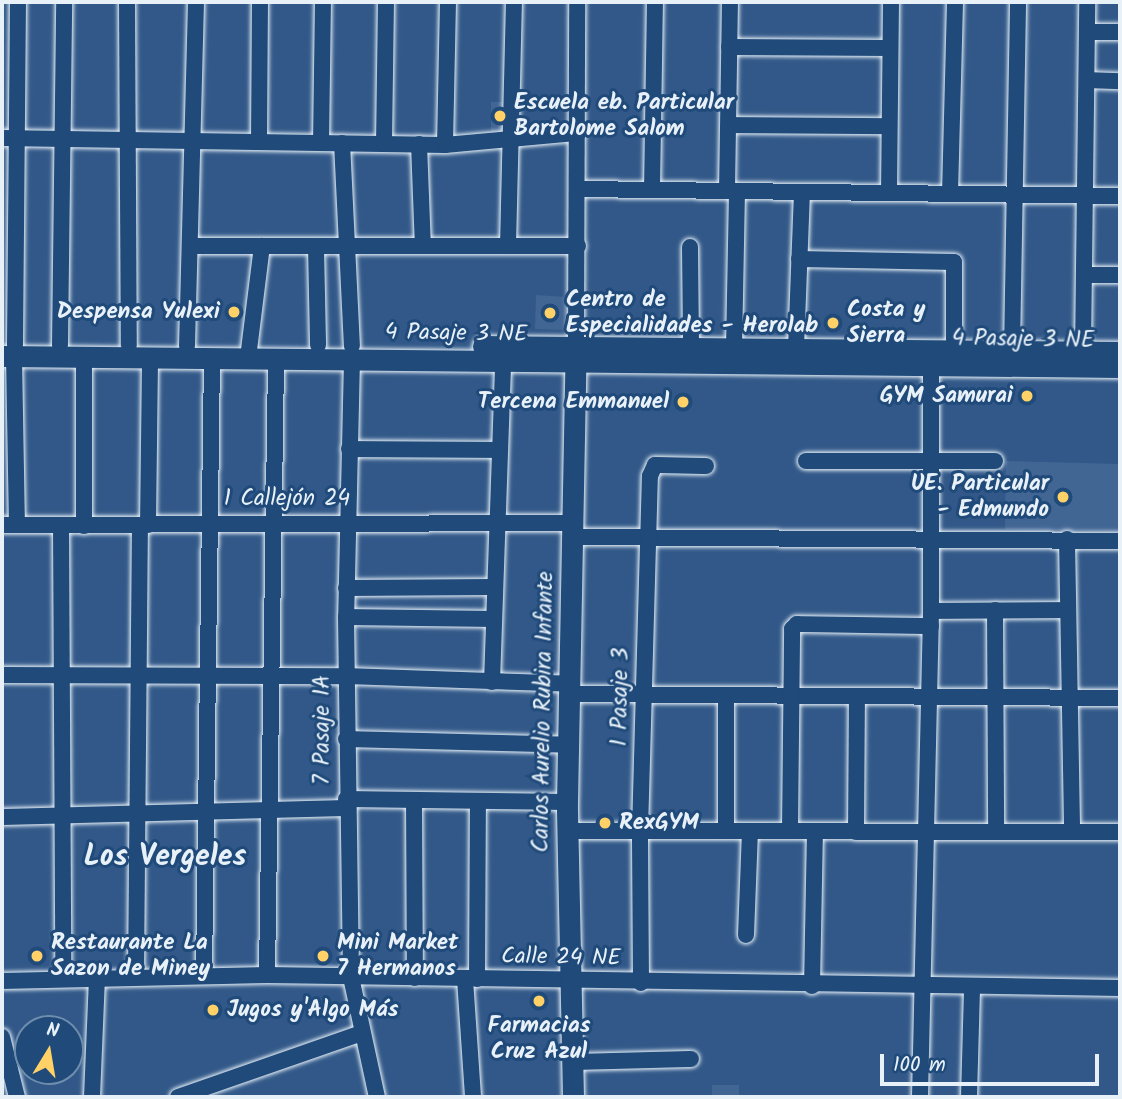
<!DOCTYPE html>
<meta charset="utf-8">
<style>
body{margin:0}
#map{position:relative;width:1122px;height:1099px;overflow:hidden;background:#315888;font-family:Kalam,sans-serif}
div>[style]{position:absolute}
.built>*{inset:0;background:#426694}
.roads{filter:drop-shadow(0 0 2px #e8f1f8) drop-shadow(0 0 2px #e8f1f8)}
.street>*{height:16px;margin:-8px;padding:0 8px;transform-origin:8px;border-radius:8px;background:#1f4a7a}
.secondary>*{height:21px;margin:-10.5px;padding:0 10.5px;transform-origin:10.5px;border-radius:10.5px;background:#1f4a7a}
.dots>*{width:19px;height:19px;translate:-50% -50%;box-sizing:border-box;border:4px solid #1f4a7a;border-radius:50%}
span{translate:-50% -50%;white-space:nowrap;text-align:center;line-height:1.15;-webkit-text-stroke:6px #1f4a7a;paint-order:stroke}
.poi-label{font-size:23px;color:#e8f1f8;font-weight:700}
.left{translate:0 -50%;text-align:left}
.right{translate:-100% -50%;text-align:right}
.street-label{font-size:23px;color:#e8f1f8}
.district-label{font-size:30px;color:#e8f1f8;font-weight:700}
.frame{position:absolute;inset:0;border:4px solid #e8f1f8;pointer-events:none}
.north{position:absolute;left:14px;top:1015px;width:70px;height:70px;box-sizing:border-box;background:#1f4a7a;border:2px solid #6f8dac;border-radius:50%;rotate:11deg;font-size:19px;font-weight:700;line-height:28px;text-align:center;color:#e8f1f8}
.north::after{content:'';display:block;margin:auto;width:24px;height:32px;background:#ffd166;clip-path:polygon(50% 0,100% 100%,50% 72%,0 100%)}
.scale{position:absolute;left:880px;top:1054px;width:219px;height:32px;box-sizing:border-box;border:4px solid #e8f1f8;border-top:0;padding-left:9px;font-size:21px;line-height:24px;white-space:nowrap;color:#e8f1f8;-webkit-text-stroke:5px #1f4a7a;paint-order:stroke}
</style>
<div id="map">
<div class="built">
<i style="clip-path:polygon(491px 102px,509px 102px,509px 130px,491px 134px)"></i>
<i style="clip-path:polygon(536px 295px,566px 297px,565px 330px,535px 329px)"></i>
<i style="clip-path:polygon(1006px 461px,1120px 464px,1120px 531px,1005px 529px)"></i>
<i style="clip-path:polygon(739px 1085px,739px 1097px,712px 1097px,712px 1085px)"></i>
</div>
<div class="roads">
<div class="street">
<i style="left:127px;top:2px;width:343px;rotate:89.7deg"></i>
<i style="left:1087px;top:32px;width:33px"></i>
<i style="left:729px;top:47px;width:161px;rotate:0.4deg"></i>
<i style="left:1087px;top:80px;width:33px;rotate:2deg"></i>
<i style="left:729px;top:125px;width:160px;rotate:0.4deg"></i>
<i style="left:2px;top:138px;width:443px;rotate:0.9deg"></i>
<i style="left:445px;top:145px;width:134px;rotate:-5.2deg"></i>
<i style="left:259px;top:142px;width:140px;rotate:-89.6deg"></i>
<i style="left:321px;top:143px;width:141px;rotate:-89.2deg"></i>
<i style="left:342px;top:143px;width:203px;rotate:87.2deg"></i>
<i style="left:384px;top:144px;width:142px;rotate:-89.2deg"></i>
<i style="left:419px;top:144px;width:102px;rotate:87.8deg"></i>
<i style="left:445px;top:145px;width:143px;rotate:-88.8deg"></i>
<i style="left:579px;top:189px;width:541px;rotate:0.74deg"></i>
<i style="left:652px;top:190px;width:188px;rotate:-89.1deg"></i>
<i style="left:727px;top:191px;width:189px;rotate:-89.1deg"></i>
<i style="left:889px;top:193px;width:191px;rotate:-89.4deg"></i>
<i style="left:950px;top:194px;width:192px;rotate:-88.5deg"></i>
<i style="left:190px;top:246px;width:388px"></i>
<i style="left:508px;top:246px;width:244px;rotate:-88.6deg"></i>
<i style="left:316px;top:247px;width:98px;rotate:88.8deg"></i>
<i style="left:690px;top:247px;width:101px;rotate:89.4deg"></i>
<i style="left:799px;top:259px;width:155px;rotate:1.1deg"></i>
<i style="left:954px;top:262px;width:88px;rotate:90deg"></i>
<i style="left:1085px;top:275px;width:35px"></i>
<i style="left:15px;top:345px;width:343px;rotate:-89.5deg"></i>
<i style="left:60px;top:345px;width:343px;rotate:-89.3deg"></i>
<i style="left:187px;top:346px;width:344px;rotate:-88.5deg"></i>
<i style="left:576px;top:346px;width:344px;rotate:-89.8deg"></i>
<i style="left:734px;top:348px;width:157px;rotate:-88.9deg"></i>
<i style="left:796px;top:348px;width:156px;rotate:-87.8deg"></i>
<i style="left:1012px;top:350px;width:348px;rotate:-89deg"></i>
<i style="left:1083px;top:351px;width:349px;rotate:-89.3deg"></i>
<i style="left:14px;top:356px;width:169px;rotate:89deg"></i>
<i style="left:248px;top:358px;width:113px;rotate:-82.9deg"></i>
<i style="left:352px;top:359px;width:258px;rotate:91.3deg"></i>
<i style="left:346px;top:617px;width:360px;rotate:89.2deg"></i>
<i style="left:351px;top:977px;width:123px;rotate:77.8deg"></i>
<i style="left:349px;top:449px;width:150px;rotate:0.4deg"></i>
<i style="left:806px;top:461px;width:189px"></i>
<i style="left:2px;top:525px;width:571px;rotate:-0.2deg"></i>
<i style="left:61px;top:525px;width:451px;rotate:89.7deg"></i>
<i style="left:148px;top:525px;width:167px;rotate:-89.3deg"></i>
<i style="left:84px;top:526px;width:169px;rotate:-90deg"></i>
<i style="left:573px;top:537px;width:547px;rotate:0.42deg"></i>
<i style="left:1067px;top:539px;width:293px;rotate:89deg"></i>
<i style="left:346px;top:588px;width:147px;rotate:-0.4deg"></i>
<i style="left:995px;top:610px;width:222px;rotate:89.7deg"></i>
<i style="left:931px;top:611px;width:137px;rotate:-0.4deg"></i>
<i style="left:346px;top:617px;width:148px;rotate:0.8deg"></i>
<i style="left:2px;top:675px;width:344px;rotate:0.2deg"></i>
<i style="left:346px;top:676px;width:225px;rotate:2deg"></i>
<i style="left:492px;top:682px;width:321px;rotate:-88deg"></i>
<i style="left:571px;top:694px;width:549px;rotate:0.42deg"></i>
<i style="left:346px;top:739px;width:223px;rotate:1.5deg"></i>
<i style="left:346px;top:799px;width:221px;rotate:0.8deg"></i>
<i style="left:414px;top:800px;width:178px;rotate:89.7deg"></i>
<i style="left:2px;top:817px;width:345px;rotate:-1.5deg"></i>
<i style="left:568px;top:831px;width:552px;rotate:0.1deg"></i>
<i style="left:726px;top:831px;width:136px;rotate:-90deg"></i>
<i style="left:790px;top:831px;width:202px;rotate:-89.4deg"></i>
<i style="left:792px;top:629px;width:7px;rotate:-45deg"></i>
<i style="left:797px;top:624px;width:134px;rotate:0.9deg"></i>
<i style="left:856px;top:832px;width:136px;rotate:-89.6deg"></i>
<i style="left:746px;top:935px;width:104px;rotate:-87.8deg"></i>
<i style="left:204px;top:975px;width:617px;rotate:-89.26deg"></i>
<i style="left:267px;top:975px;width:617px;rotate:-89.16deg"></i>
<i style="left:136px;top:976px;width:451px;rotate:-89.5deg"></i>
<i style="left:465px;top:979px;width:118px;rotate:86.1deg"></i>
<i style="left:477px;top:979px;width:178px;rotate:-89.7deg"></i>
<i style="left:2px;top:981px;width:265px;rotate:-1.3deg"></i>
<i style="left:267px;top:975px;width:853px;rotate:0.87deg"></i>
<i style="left:641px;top:983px;width:152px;rotate:-90.4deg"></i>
<i style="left:640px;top:831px;width:355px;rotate:-88.4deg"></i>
<i style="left:650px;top:476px;width:12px;rotate:-66deg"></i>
<i style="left:655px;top:465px;width:51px;rotate:1.1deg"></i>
<i style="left:812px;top:986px;width:154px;rotate:-88.9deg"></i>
<i style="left:2px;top:1037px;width:62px;rotate:76deg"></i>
<i style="left:573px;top:1062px;width:118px;rotate:-1.5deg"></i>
<i style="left:92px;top:1097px;width:121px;rotate:-87.6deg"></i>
<i style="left:178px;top:1097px;width:195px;rotate:-19.2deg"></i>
<i style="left:920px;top:1097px;width:486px;rotate:-88.7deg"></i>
<i style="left:931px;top:611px;width:246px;rotate:-90deg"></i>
<i style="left:969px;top:1097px;width:108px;rotate:-88.4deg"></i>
</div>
<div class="secondary">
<i style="left:483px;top:346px;width:637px;rotate:0.54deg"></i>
<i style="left:2px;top:356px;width:1118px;rotate:0.56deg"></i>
<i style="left:573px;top:1097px;width:295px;rotate:-91.2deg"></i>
<i style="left:567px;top:802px;width:454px;rotate:-88.9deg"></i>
</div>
</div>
<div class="dots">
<i style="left:500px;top:116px;background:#ffd166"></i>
<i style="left:234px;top:312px;background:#ffd166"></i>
<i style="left:550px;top:313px;background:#ffd166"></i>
<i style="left:833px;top:323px;background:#ffd166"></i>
<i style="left:1027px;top:396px;background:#ffd166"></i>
<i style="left:683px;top:402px;background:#ffd166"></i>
<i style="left:1063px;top:497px;background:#ffd166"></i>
<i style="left:605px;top:823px;background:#ffd166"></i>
<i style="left:37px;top:956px;background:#ffd166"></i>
<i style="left:323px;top:956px;background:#ffd166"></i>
<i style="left:539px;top:1001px;background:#ffd166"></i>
<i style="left:213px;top:1010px;background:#ffd166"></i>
</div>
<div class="poi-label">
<span class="left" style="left:514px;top:116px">Escuela eb. Particular<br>Bartolome Salom</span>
<span class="left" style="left:566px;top:313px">Centro de<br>Especialidades - Herolab</span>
<span class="left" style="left:847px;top:323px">Costa y<br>Sierra</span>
<span class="right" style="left:220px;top:312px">Despensa Yulexi</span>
<span class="right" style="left:1013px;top:396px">GYM Samurai</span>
<span class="right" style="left:669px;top:402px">Tercena Emmanuel</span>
<span class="right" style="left:1049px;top:497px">UE. Particular<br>- Edmundo</span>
<span class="left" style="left:619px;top:823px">RexGYM</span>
<span class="left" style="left:51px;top:956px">Restaurante La<br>Sazon de Miney</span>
<span class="left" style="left:337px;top:956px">Mini Market<br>7 Hermanos</span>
<span class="left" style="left:227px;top:1010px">Jugos y'Algo Más</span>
<span style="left:539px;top:1039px">Farmacias<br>Cruz Azul</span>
</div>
<div class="street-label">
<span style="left:456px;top:334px;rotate:1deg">4 Pasaje 3 NE</span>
<span style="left:1023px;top:340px;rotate:1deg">4 Pasaje 3 NE</span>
<span style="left:287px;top:499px">1 Callejón 24</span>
<span style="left:621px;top:697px;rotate:-89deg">1 Pasaje 3</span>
<span style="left:544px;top:712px;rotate:-89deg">Carlos Aurelio Rubira Infante</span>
<span style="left:323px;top:730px;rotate:-90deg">7 Pasaje 1A</span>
<span style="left:561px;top:958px;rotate:1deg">Calle 24 NE</span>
</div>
<div class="district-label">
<span style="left:165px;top:857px">Los Vergeles</span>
</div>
<div class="frame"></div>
<div class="north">N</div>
<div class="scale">100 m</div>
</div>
